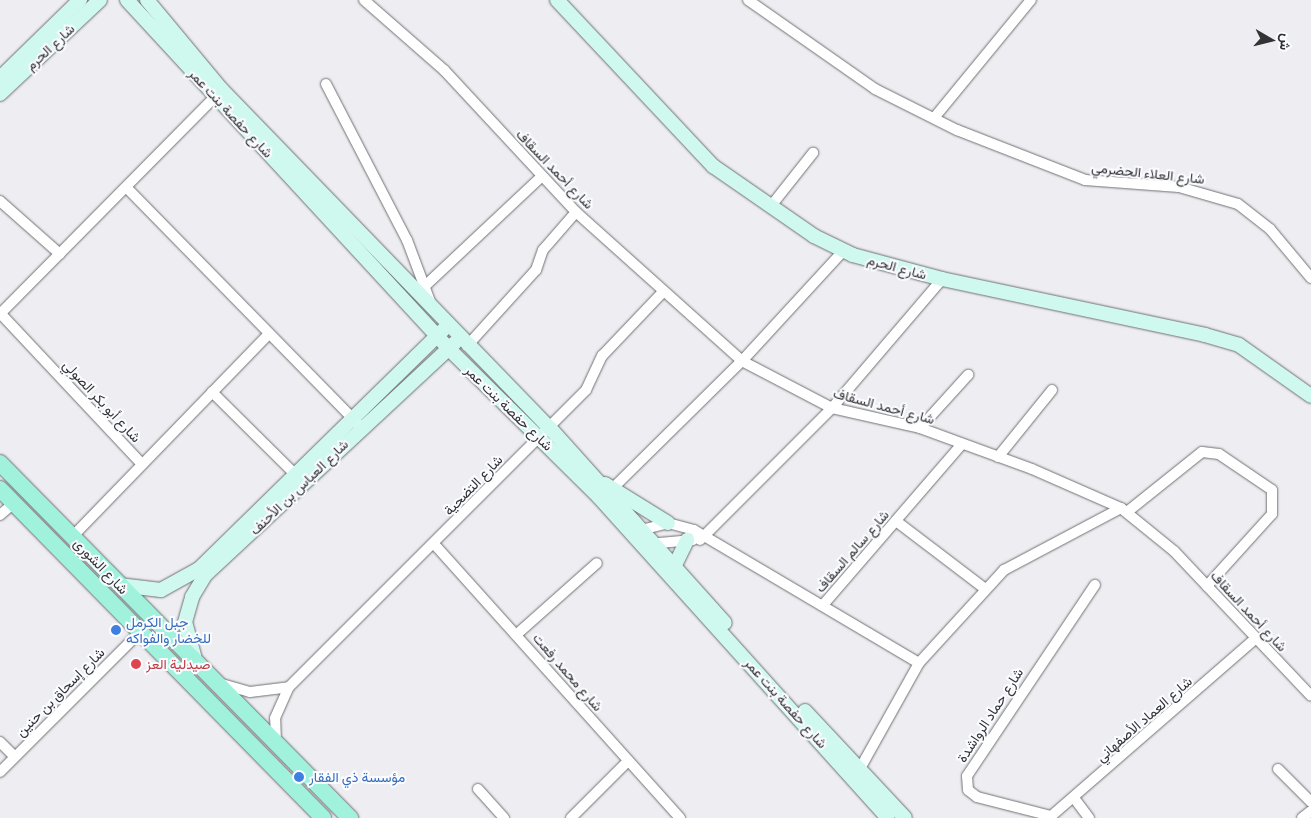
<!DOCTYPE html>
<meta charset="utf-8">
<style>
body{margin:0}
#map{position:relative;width:1311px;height:818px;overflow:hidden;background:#eeeef2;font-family:"Exo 2",Vazirmatn,sans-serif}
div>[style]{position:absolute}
.roads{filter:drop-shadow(0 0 1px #707074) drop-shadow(0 0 1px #707074)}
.street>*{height:10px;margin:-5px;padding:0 5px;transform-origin:5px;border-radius:5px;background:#fff}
.secondary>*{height:14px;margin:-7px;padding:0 7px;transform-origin:7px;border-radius:7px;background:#cff9ee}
.primary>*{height:16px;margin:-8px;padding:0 8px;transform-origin:8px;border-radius:8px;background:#a0f2dc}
.dots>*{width:14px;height:14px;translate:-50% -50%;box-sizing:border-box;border:2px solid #fbfcff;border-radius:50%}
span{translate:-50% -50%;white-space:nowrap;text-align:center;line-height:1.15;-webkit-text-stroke:4px #fbfcff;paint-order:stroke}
.street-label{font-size:14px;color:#333335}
.shop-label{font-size:14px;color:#366cbe}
.left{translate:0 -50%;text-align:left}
.health-label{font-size:14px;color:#be3a42}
.north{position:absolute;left:1246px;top:15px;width:50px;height:50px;-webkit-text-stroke:4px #fbfcff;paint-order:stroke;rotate:98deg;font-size:14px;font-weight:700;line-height:20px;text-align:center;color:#333335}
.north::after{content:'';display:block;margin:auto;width:18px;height:22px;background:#333335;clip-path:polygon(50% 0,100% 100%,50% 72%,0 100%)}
</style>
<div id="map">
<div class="roads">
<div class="street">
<i style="left:364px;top:0;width:106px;rotate:41.2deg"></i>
<i style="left:444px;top:70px;width:194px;rotate:47.1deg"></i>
<i style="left:576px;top:212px;width:223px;rotate:41.9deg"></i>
<i style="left:742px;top:361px;width:102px;rotate:27.6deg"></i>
<i style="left:832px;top:408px;width:90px;rotate:12.8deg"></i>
<i style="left:920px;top:428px;width:119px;rotate:20.1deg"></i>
<i style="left:1032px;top:469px;width:97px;rotate:23.7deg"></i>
<i style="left:1121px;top:508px;width:68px;rotate:39.1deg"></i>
<i style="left:1174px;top:551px;width:199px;rotate:46.6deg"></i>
<i style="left:748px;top:0;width:155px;rotate:35deg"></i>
<i style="left:875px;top:89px;width:92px;rotate:26.6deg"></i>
<i style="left:957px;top:130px;width:137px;rotate:21.3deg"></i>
<i style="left:1085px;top:180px;width:94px;rotate:4.3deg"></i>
<i style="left:1179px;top:187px;width:61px;rotate:16.1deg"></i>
<i style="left:1238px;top:204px;width:41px;rotate:38deg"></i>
<i style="left:1270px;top:229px;width:64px;rotate:50.1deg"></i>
<i style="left:326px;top:84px;width:176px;rotate:62.6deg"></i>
<i style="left:407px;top:240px;width:68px;rotate:69.4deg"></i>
<i style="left:934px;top:118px;width:153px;rotate:-50.6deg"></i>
<i style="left:128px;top:189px;width:333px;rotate:45.6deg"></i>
<i style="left:0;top:201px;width:80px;rotate:41.5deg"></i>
<i style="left:771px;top:206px;width:68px;rotate:-51.6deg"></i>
<i style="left:426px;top:285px;width:158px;rotate:-43.2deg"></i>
<i style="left:0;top:314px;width:311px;rotate:-45.3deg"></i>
<i style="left:1px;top:314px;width:204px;rotate:46.8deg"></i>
<i style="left:467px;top:346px;width:103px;rotate:-47.8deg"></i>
<i style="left:536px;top:270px;width:21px;rotate:-71deg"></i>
<i style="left:543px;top:250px;width:50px;rotate:-49deg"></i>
<i style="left:212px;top:392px;width:124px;rotate:44.7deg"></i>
<i style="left:920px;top:428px;width:72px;rotate:-47.8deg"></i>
<i style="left:998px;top:457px;width:86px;rotate:-51.1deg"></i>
<i style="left:613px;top:488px;width:181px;rotate:-44.6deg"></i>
<i style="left:742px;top:361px;width:149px;rotate:-47.4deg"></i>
<i style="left:1127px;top:512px;width:96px;rotate:-38.7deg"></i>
<i style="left:1202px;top:452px;width:17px;rotate:7deg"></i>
<i style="left:1219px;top:454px;width:64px;rotate:34.2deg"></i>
<i style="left:1272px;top:490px;width:24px;rotate:90deg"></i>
<i style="left:1272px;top:514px;width:97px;rotate:132.1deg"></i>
<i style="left:0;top:515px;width:18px;rotate:-41deg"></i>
<i style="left:896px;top:521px;width:111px;rotate:37.3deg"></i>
<i style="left:637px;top:531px;width:32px;rotate:-14deg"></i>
<i style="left:668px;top:523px;width:27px;rotate:15deg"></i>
<i style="left:694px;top:530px;width:261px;rotate:30.6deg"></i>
<i style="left:919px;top:663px;width:127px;rotate:119.2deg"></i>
<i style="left:73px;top:536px;width:281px;rotate:-45.9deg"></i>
<i style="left:700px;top:540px;width:187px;rotate:-45deg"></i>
<i style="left:832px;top:408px;width:170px;rotate:-49.5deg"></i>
<i style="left:648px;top:544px;width:45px;rotate:-5.1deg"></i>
<i style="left:435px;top:545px;width:367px;rotate:48.1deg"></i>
<i style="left:823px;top:605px;width:213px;rotate:-49.2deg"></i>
<i style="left:516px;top:635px;width:108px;rotate:-41.6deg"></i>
<i style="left:919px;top:663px;width:126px;rotate:-47.6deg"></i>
<i style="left:1004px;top:570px;width:132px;rotate:-27.9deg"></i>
<i style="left:222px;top:684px;width:29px;rotate:16deg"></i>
<i style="left:250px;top:692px;width:39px;rotate:-7deg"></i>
<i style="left:0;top:742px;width:20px;rotate:45deg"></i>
<i style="left:276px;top:742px;width:24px;rotate:-92deg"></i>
<i style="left:275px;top:718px;width:34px;rotate:-66deg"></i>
<i style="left:289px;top:687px;width:420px;rotate:-45deg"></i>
<i style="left:586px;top:390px;width:38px;rotate:-65deg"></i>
<i style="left:602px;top:356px;width:88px;rotate:-46.4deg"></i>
<i style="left:1278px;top:769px;width:47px;rotate:45deg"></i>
<i style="left:0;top:772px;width:198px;rotate:-45deg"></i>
<i style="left:478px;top:789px;width:39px;rotate:48deg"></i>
<i style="left:1074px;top:798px;width:25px;rotate:53deg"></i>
<i style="left:1051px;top:816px;width:76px;rotate:-165.6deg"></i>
<i style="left:977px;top:797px;width:11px;rotate:-142deg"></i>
<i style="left:968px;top:790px;width:14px;rotate:-94deg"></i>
<i style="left:967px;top:776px;width:230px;rotate:-56.2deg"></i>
<i style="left:571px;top:818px;width:81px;rotate:-45deg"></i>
<i style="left:1049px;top:818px;width:273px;rotate:-41deg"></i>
<i style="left:1302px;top:818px;width:11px;rotate:-38deg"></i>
</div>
<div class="secondary">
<i style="left:127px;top:0;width:475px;rotate:47.3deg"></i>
<i style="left:449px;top:349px;width:209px;rotate:44.6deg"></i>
<i style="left:598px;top:496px;width:433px;rotate:48deg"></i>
<i style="left:147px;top:0;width:117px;rotate:50.2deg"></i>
<i style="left:222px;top:90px;width:470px;rotate:45.9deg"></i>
<i style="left:549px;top:427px;width:263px;rotate:48.1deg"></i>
<i style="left:557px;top:0;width:228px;rotate:46.8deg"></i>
<i style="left:713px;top:166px;width:123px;rotate:34.7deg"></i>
<i style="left:814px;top:236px;width:43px;rotate:26deg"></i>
<i style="left:853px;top:255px;width:92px;rotate:15.1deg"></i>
<i style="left:942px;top:279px;width:269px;rotate:12deg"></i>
<i style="left:1205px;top:335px;width:35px;rotate:16deg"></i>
<i style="left:1239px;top:345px;width:88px;rotate:35.3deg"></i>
<i style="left:0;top:78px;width:112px;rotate:-44.3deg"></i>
<i style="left:0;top:94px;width:137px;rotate:-43.2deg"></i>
<i style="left:605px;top:484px;width:74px;rotate:31.8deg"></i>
<i style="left:675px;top:565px;width:28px;rotate:-64deg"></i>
<i style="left:119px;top:585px;width:42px;rotate:6.8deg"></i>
<i style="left:161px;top:590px;width:43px;rotate:-28.9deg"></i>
<i style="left:199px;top:569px;width:342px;rotate:-44.4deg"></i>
<i style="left:195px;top:659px;width:38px;rotate:-105deg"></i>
<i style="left:185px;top:622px;width:26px;rotate:-74deg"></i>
<i style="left:192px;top:597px;width:26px;rotate:-59deg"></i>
<i style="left:205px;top:575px;width:341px;rotate:-42.9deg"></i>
<i style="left:805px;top:711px;width:146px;rotate:46.9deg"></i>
</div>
<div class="primary">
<i style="left:0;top:463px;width:499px;rotate:45.4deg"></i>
<i style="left:0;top:489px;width:461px;rotate:45.5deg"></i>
</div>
</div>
<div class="dots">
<i style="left:116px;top:630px;background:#3f7fe0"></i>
<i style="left:136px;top:664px;background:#e0444e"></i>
<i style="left:299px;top:777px;background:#3f7fe0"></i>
</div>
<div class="street-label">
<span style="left:50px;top:47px;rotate:-43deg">شارع الحرم</span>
<span style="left:231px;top:113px;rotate:47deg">شارع حفصة بنت عمر</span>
<span style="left:555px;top:169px;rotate:46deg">شارع أحمد السقاف</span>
<span style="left:1148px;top:173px;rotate:6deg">شارع العلاء الحضرمي</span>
<span style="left:897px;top:267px;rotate:15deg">شارع الحرم</span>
<span style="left:102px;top:401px;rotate:47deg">شارع أبو بكر الصولي</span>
<span style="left:884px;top:406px;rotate:15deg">شارع أحمد السقاف</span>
<span style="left:509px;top:408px;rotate:44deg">شارع حفصة بنت عمر</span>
<span style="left:473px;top:485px;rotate:-46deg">شارع التضحية</span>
<span style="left:299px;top:487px;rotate:-44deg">شارع العباس بن الأحنف</span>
<span style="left:852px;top:551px;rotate:-49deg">شارع سالم السقاف</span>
<span style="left:101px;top:566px;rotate:46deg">شارع الشورى</span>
<span style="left:1249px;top:611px;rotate:47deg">شارع أحمد السقاف</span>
<span style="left:568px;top:672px;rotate:49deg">شارع محمد رفعت</span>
<span style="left:60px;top:692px;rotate:-45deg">شارع إسحاق بن حنين</span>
<span style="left:786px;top:703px;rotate:48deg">شارع حفصة بنت عمر</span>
<span style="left:990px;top:715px;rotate:-57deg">شارع حماد الرواشدة</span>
<span style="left:1144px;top:719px;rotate:-41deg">شارع العماد الأصفهاني</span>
</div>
<div class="shop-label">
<span class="left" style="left:126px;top:630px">جبل الكرمل<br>للخضار والفواكه</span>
<span class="left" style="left:309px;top:777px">مؤسسة ذي الفقار</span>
</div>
<div class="health-label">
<span class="left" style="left:146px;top:664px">صيدلية العز</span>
</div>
<div class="north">ش</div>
</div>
